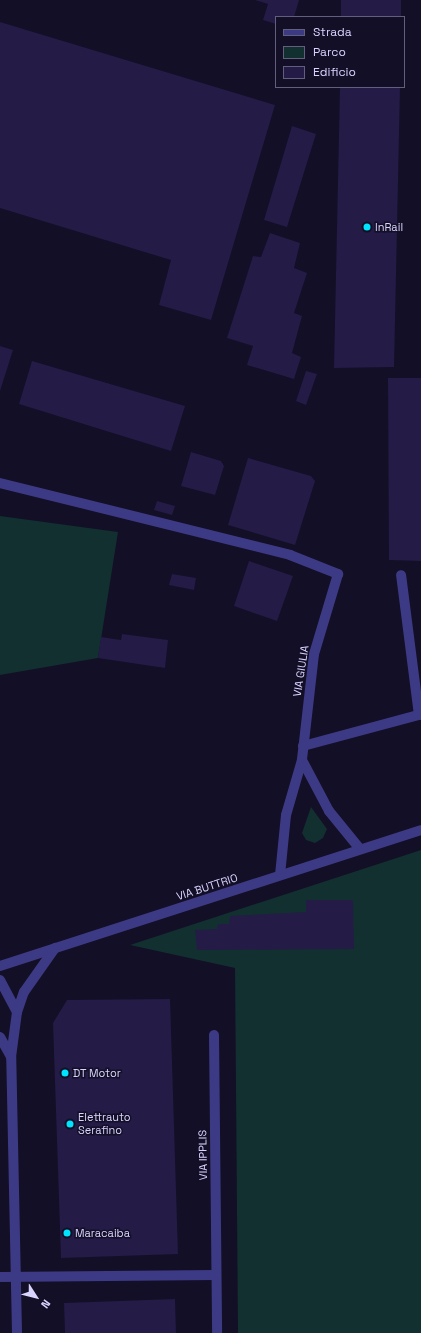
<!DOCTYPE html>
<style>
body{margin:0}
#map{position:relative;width:421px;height:1333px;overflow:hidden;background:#130f26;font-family:"Space Grotesk",sans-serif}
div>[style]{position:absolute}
.green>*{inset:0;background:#12302f}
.building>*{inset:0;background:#241b47}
.minor>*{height:10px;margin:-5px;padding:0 5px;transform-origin:5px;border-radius:5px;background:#3d3a85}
.dots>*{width:11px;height:11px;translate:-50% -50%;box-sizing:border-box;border:2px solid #130f26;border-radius:50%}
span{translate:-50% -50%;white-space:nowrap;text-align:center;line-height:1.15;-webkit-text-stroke:3px #130f26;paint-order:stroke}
.poi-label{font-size:11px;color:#d9d4ff}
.left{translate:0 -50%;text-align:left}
.street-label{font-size:11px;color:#d9d4ff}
.legend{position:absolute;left:275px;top:16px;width:130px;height:72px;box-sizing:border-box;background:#130f26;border:1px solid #625e7d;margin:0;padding:5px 7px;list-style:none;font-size:12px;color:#d9d4ff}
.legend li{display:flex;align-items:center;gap:8px;height:20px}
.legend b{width:20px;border:1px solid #625e7d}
.north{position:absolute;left:16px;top:1277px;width:40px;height:40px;-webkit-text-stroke:3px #130f26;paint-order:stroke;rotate:126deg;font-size:11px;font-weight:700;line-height:16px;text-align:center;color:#d9d4ff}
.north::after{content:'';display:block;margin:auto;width:14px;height:18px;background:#d9d4ff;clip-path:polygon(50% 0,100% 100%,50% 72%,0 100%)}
</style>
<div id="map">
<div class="green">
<i style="clip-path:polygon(0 516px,118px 532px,98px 658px,0 675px)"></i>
<i style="clip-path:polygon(311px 807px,327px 829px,323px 838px,315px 843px,306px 840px,302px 833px)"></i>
<i style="clip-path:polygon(421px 850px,421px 1333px,238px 1333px,235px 968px,130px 945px)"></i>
</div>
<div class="building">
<i style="clip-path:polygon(255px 0,299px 0,294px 17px,276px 17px,276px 24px,263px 20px,268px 4px)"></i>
<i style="clip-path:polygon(341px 0,401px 0,401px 17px,341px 17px)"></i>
<i style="clip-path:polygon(0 22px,275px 105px,211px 320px,159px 305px,171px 260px,0 208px)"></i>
<i style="clip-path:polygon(340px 87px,400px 87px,394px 367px,334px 368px)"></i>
<i style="clip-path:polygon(292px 126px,316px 134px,287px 227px,264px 220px)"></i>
<i style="clip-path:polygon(270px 233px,300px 243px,294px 268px,307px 273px,294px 313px,302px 316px,292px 353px,301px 357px,294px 379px,247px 365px,253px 346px,227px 338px,253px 256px,261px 257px)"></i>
<i style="clip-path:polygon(0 346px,13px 350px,0 391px)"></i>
<i style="clip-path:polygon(32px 361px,185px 406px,171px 451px,19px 404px)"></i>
<i style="clip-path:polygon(306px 371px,317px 374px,306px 405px,296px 401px)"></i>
<i style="clip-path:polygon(388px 378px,421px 378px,421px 561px,389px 560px)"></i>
<i style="clip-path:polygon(191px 452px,221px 461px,224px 466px,215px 495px,181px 486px)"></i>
<i style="clip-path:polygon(248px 458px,311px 476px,315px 481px,295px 545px,228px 525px)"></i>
<i style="clip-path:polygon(157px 501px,175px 506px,172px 515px,154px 510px)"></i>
<i style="clip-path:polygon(249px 561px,293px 576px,277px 621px,234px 606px)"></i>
<i style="clip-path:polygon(172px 574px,196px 578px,194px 590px,169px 585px)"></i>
<i style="clip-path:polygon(122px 634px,168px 640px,165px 668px,98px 658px,101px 637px,121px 640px)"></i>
<i style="clip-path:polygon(306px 900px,353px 900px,354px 949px,197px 950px,195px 930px,217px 929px,218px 924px,229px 924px,230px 916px,306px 912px)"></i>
<i style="clip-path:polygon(170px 999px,178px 1254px,61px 1258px,53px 1023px,67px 1000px)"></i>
<i style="clip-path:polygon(175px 1299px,176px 1333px,65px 1333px,64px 1303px)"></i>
</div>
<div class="minor">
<i style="left:0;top:483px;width:299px;rotate:13.9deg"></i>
<i style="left:290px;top:555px;width:52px;rotate:21.6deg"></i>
<i style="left:338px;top:574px;width:84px;rotate:106.7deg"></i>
<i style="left:314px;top:654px;width:107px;rotate:96.5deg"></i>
<i style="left:302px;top:760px;width:57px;rotate:106.2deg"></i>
<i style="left:286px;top:815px;width:60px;rotate:95.7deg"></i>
<i style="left:303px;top:746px;width:120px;rotate:-15deg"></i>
<i style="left:419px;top:715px;width:141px;rotate:-97.3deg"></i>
<i style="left:302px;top:760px;width:58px;rotate:62.1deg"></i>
<i style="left:329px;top:811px;width:49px;rotate:50.8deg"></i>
<i style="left:0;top:966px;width:442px;rotate:-17.9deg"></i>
<i style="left:0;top:980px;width:36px;rotate:62deg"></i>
<i style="left:214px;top:1035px;width:298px;rotate:89.4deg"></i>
<i style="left:0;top:1037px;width:23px;rotate:61deg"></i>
<i style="left:0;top:1277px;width:216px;rotate:-0.5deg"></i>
<i style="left:17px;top:1333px;width:276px;rotate:-91.2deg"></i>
<i style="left:11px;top:1057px;width:45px;rotate:-82.4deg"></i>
<i style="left:17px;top:1012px;width:21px;rotate:-71deg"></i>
<i style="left:24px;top:992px;width:54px;rotate:-54.8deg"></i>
</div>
<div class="dots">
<i style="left:367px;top:227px;background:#00e5ff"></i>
<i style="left:65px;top:1073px;background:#00e5ff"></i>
<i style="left:70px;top:1124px;background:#00e5ff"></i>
<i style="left:67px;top:1233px;background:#00e5ff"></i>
</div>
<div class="poi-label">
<span class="left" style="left:375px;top:227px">InRail</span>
<span class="left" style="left:73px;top:1073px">DT Motor</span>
<span class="left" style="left:78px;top:1124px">Elettrauto<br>Serafino</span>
<span class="left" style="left:75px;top:1233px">Maracaiba</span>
</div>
<div class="street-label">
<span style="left:301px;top:671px;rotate:-81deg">VIA GIULIA</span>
<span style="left:207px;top:887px;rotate:-18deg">VIA BUTTRIO</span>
<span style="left:203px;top:1155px;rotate:-91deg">VIA IPPLIS</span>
</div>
<ul class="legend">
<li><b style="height:5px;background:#3d3a85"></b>Strada</li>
<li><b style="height:11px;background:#12302f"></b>Parco</li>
<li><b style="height:11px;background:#241b47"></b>Edificio</li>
</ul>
<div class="north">N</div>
</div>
